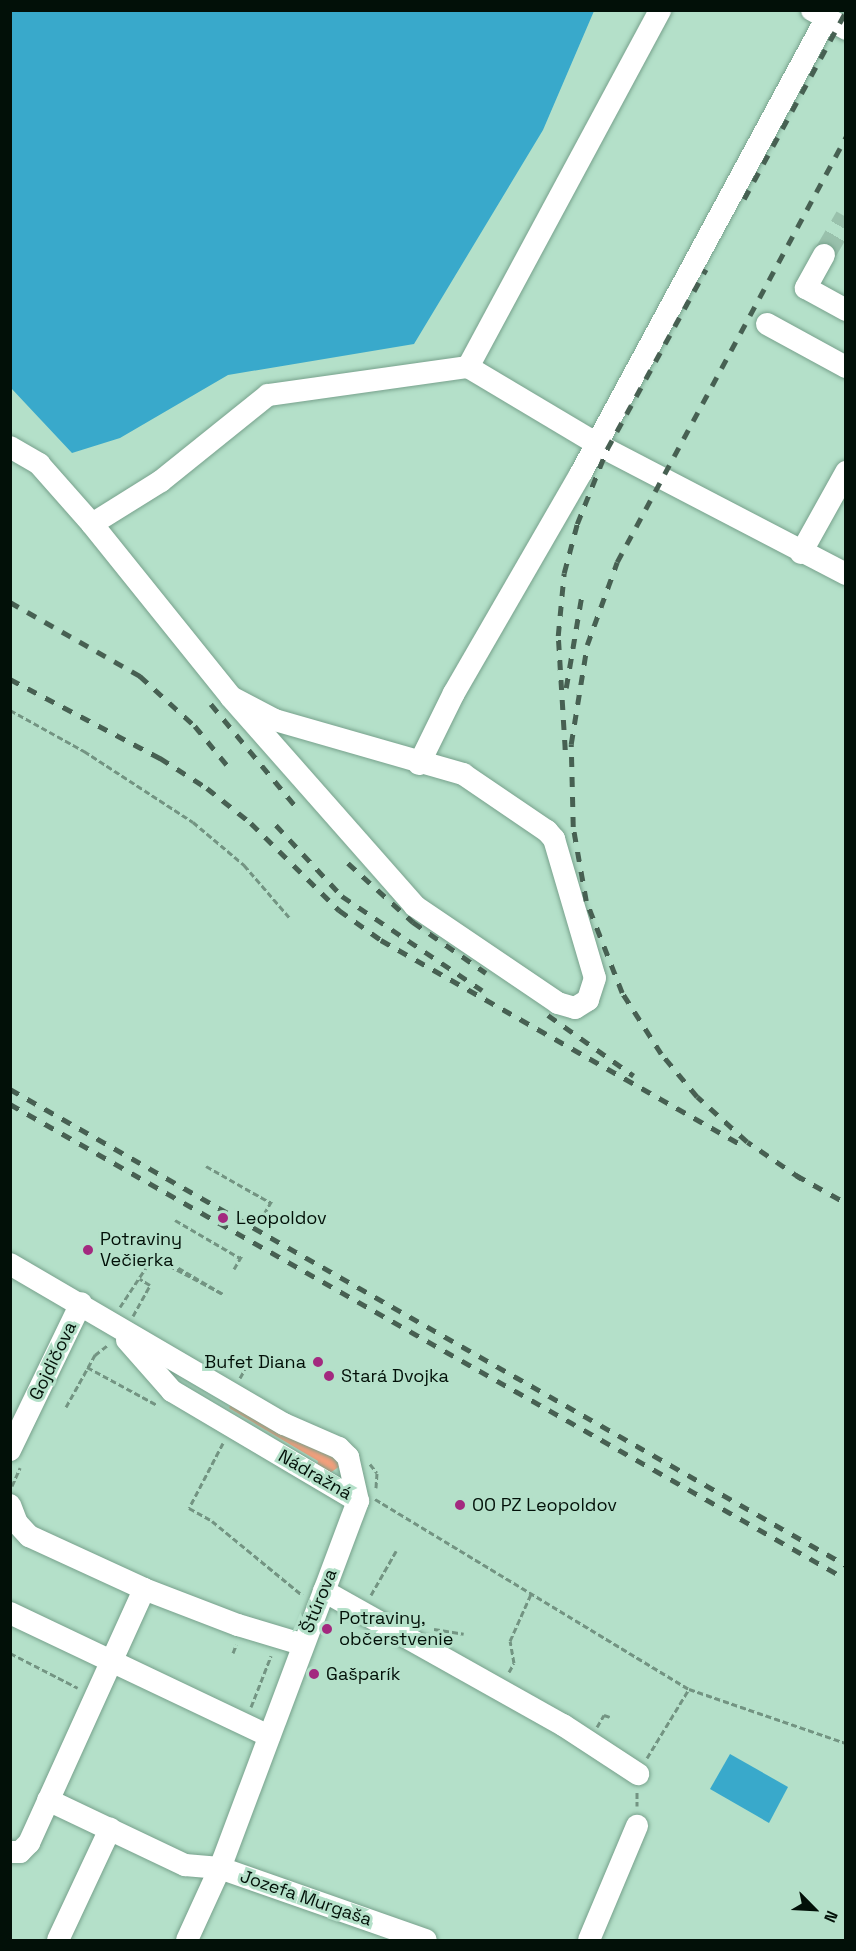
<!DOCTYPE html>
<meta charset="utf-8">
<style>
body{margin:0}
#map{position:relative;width:856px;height:1951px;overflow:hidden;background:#b4e0c9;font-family:"Space Grotesk",sans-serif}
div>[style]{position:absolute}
.green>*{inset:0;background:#f59f7c}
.water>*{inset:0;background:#39a9cb}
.minor-tunnel>*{height:22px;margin-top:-11px;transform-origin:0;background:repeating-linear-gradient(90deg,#99c1ac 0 22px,transparent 0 33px)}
.path>*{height:3px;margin-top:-1.5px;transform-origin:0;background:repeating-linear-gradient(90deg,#739482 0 6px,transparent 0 9px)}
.roads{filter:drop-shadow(0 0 2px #77a18c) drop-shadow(0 0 2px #77a18c)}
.minor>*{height:22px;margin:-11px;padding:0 11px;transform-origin:11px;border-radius:11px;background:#fff}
.rail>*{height:4.5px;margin-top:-2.25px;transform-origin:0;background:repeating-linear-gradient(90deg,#476052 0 10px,transparent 0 20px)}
.dots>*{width:16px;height:16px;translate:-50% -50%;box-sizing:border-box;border:3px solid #b4e0c9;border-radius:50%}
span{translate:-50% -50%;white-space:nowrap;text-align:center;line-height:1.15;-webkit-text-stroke:6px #b4e0c9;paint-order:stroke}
.poi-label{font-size:18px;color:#021008}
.left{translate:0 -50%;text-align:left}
.right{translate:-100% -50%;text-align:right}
.street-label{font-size:18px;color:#021008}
.frame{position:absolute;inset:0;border:12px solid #021008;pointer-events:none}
.north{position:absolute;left:784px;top:1879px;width:60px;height:60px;-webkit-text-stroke:4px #b4e0c9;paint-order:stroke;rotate:114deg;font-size:16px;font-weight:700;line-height:24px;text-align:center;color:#021008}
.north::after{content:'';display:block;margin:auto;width:21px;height:27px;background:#021008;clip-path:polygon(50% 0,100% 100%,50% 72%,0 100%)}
</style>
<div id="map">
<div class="green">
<i style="clip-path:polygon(232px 1402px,332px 1450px,340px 1466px,330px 1473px,317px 1465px,318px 1461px,229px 1408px)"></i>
</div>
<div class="water">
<i style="clip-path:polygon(11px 10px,594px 10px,594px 11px,543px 130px,414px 344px,228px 375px,120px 438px,72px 453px,11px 388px)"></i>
<i style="clip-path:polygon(730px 1754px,788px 1787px,769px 1823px,710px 1789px)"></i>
</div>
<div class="minor-tunnel">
<i style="left:824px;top:255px;width:44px;rotate:-59.9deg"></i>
</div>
<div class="path">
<i style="left:10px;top:710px;width:85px;rotate:29deg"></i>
<i style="left:84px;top:751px;width:130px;rotate:33.1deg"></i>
<i style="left:193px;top:822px;width:67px;rotate:40.1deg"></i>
<i style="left:244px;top:865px;width:69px;rotate:49.1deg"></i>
<i style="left:206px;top:1166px;width:75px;rotate:29.6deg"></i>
<i style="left:264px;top:1214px;width:16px;rotate:-60deg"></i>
<i style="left:175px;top:1220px;width:75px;rotate:30.3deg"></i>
<i style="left:155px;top:1254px;width:79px;rotate:30.5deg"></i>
<i style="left:234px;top:1269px;width:16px;rotate:-60deg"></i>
<i style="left:120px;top:1307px;width:60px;rotate:-56.6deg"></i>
<i style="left:153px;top:1257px;width:79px;rotate:27.9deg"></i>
<i style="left:133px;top:1316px;width:35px;rotate:-61deg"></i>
<i style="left:150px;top:1285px;width:12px;rotate:-149deg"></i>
<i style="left:87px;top:1367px;width:80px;rotate:28.5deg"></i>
<i style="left:240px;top:1378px;width:10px;rotate:-61deg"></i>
<i style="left:66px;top:1407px;width:60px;rotate:-60.9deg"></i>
<i style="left:95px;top:1355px;width:16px;rotate:-38deg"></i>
<i style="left:223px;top:1443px;width:73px;rotate:117.6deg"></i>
<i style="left:189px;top:1508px;width:26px;rotate:29deg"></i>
<i style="left:212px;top:1521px;width:117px;rotate:39.4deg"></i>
<i style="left:370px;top:1464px;width:11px;rotate:52deg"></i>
<i style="left:377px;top:1473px;width:15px;rotate:94deg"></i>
<i style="left:12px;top:1486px;width:20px;rotate:-66deg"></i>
<i style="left:375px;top:1499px;width:367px;rotate:31.2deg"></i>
<i style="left:689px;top:1689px;width:166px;rotate:19deg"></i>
<i style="left:371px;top:1595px;width:51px;rotate:-60.4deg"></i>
<i style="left:434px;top:1629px;width:30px;rotate:9deg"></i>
<i style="left:10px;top:1653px;width:76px;rotate:27.2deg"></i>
<i style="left:233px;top:1653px;width:9px;rotate:-69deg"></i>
<i style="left:509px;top:1672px;width:10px;rotate:-61deg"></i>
<i style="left:514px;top:1663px;width:22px;rotate:-100deg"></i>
<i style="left:510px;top:1641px;width:51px;rotate:-65.9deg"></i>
<i style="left:251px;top:1707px;width:55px;rotate:-68.6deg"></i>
<i style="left:597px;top:1727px;width:14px;rotate:-60deg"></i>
<i style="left:604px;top:1715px;width:6px;rotate:18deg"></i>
<i style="left:647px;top:1758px;width:81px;rotate:-58.7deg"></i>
<i style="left:637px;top:1792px;width:14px;rotate:90deg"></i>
</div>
<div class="roads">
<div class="minor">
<i style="left:812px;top:10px;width:39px;rotate:29deg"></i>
<i style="left:824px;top:255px;width:38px;rotate:119deg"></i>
<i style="left:806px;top:288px;width:46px;rotate:28.8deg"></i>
<i style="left:767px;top:324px;width:90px;rotate:28.6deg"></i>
<i style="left:468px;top:367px;width:156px;rotate:30.8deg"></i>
<i style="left:602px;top:447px;width:275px;rotate:27.5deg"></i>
<i style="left:10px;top:447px;width:34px;rotate:30deg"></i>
<i style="left:39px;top:464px;width:80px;rotate:48.5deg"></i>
<i style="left:92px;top:524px;width:81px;rotate:-31.9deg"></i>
<i style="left:161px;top:481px;width:137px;rotate:-38.8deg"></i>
<i style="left:268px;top:395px;width:202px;rotate:-8deg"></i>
<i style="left:468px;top:367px;width:405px;rotate:-61.7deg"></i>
<i style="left:92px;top:524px;width:222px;rotate:51.2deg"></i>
<i style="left:231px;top:697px;width:50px;rotate:27.6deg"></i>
<i style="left:275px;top:720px;width:196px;rotate:16deg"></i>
<i style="left:463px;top:774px;width:102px;rotate:34.2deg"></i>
<i style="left:547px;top:831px;width:11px;rotate:49deg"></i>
<i style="left:554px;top:839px;width:145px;rotate:73.6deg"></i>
<i style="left:595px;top:978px;width:23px;rotate:108deg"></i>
<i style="left:588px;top:1000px;width:15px;rotate:148deg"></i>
<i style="left:575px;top:1008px;width:18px;rotate:-164deg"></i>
<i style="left:558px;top:1003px;width:173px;rotate:-145.9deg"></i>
<i style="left:415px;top:906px;width:278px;rotate:-131.4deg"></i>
<i style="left:801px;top:553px;width:93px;rotate:-60.9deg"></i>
<i style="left:419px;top:764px;width:79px;rotate:-63.8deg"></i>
<i style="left:454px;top:693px;width:254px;rotate:-60deg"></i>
<i style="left:581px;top:473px;width:516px;rotate:-61.65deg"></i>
<i style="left:10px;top:1264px;width:317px;rotate:30.3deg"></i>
<i style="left:284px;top:1424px;width:60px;rotate:23.6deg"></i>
<i style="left:339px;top:1448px;width:13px;rotate:45deg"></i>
<i style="left:348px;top:1457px;width:45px;rotate:77.2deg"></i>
<i style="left:127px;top:1340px;width:68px;rotate:48.6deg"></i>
<i style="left:172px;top:1391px;width:216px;rotate:30.6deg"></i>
<i style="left:10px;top:1450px;width:163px;rotate:-64.2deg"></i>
<i style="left:10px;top:1505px;width:19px;rotate:69deg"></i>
<i style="left:17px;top:1523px;width:18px;rotate:47deg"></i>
<i style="left:29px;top:1536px;width:127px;rotate:24.7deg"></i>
<i style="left:144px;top:1589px;width:101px;rotate:21deg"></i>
<i style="left:238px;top:1625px;width:66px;rotate:16.8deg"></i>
<i style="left:324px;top:1591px;width:274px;rotate:29.3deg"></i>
<i style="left:563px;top:1725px;width:90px;rotate:33.2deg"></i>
<i style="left:10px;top:1613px;width:287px;rotate:25.4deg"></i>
<i style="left:48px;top:1800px;width:152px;rotate:25.4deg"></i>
<i style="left:185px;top:1865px;width:35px;rotate:5deg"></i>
<i style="left:220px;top:1868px;width:218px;rotate:19.3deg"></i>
<i style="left:10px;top:1852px;width:10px"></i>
<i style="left:20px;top:1852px;width:13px;rotate:-45deg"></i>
<i style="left:29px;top:1843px;width:279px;rotate:-65.6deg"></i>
<i style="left:58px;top:1940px;width:123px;rotate:-64.9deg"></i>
<i style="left:187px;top:1940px;width:79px;rotate:-65.4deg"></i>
<i style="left:220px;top:1868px;width:392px;rotate:-69.4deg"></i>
<i style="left:589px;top:1940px;width:124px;rotate:-67.2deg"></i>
</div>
</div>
<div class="rail">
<i style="left:744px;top:199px;width:214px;rotate:-61.5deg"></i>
<i style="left:10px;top:602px;width:150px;rotate:29.6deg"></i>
<i style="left:140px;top:676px;width:74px;rotate:42.3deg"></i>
<i style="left:195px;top:726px;width:50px;rotate:50.6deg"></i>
<i style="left:10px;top:679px;width:170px;rotate:27.8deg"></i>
<i style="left:160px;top:758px;width:56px;rotate:32.6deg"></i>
<i style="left:207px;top:788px;width:56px;rotate:38.5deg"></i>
<i style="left:251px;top:823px;width:124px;rotate:44.7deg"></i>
<i style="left:339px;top:910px;width:52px;rotate:35.5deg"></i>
<i style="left:381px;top:940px;width:411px;rotate:29.6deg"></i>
<i style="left:566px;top:688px;width:96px;rotate:-80.4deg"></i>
<i style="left:211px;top:704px;width:135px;rotate:50.4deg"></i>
<i style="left:565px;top:750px;width:114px;rotate:-93.5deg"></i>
<i style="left:558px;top:636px;width:63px;rotate:-84.6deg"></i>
<i style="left:564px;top:573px;width:51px;rotate:-75.1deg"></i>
<i style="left:577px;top:524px;width:81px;rotate:-68.2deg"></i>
<i style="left:607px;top:449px;width:205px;rotate:-61.2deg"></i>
<i style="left:276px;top:825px;width:97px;rotate:47.1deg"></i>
<i style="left:342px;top:896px;width:169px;rotate:33.9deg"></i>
<i style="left:348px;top:863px;width:88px;rotate:42.2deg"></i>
<i style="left:413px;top:922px;width:89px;rotate:34.9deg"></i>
<i style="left:548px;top:1015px;width:105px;rotate:35.3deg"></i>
<i style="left:10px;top:1089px;width:962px;rotate:29.66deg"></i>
<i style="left:10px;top:1104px;width:962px;rotate:29.6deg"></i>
<i style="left:796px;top:1175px;width:57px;rotate:29.2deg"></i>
<i style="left:801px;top:1179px;width:65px;rotate:-145.6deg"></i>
<i style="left:747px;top:1142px;width:67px;rotate:-138deg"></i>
<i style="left:697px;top:1097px;width:56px;rotate:-129.9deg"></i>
<i style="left:661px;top:1054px;width:72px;rotate:-122.6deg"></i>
<i style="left:622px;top:993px;width:99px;rotate:-111.4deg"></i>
<i style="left:586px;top:901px;width:75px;rotate:-100deg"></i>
<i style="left:573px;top:827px;width:83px;rotate:-91.4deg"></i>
<i style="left:571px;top:744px;width:100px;rotate:-80.8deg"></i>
<i style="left:587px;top:645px;width:88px;rotate:-70.1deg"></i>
<i style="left:617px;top:562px;width:483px;rotate:-61.7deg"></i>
</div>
<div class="dots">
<i style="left:223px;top:1218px;background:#a3297f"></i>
<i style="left:88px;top:1250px;background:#a3297f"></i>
<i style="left:318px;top:1362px;background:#a3297f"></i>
<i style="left:329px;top:1376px;background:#a3297f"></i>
<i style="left:460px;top:1505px;background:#a3297f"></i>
<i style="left:327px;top:1629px;background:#a3297f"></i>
<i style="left:314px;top:1674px;background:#a3297f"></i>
</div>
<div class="poi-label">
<span class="left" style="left:236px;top:1218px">Leopoldov</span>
<span class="left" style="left:100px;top:1250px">Potraviny<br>Večierka</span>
<span class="right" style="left:306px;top:1362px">Bufet Diana</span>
<span class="left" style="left:341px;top:1376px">Stará Dvojka</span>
<span class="left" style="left:472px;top:1505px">OO PZ Leopoldov</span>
<span class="left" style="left:339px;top:1629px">Potraviny,<br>občerstvenie</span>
<span class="left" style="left:326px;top:1674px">Gašparík</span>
</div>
<div class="street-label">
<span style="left:53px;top:1361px;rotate:-64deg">Gojdičova</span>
<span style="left:315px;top:1475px;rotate:30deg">Nádražná</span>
<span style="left:319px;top:1601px;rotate:-68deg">Štúrova</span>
<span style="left:306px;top:1898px;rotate:19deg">Jozefa Murgaša</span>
</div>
<div class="frame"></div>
<div class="north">N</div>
</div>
